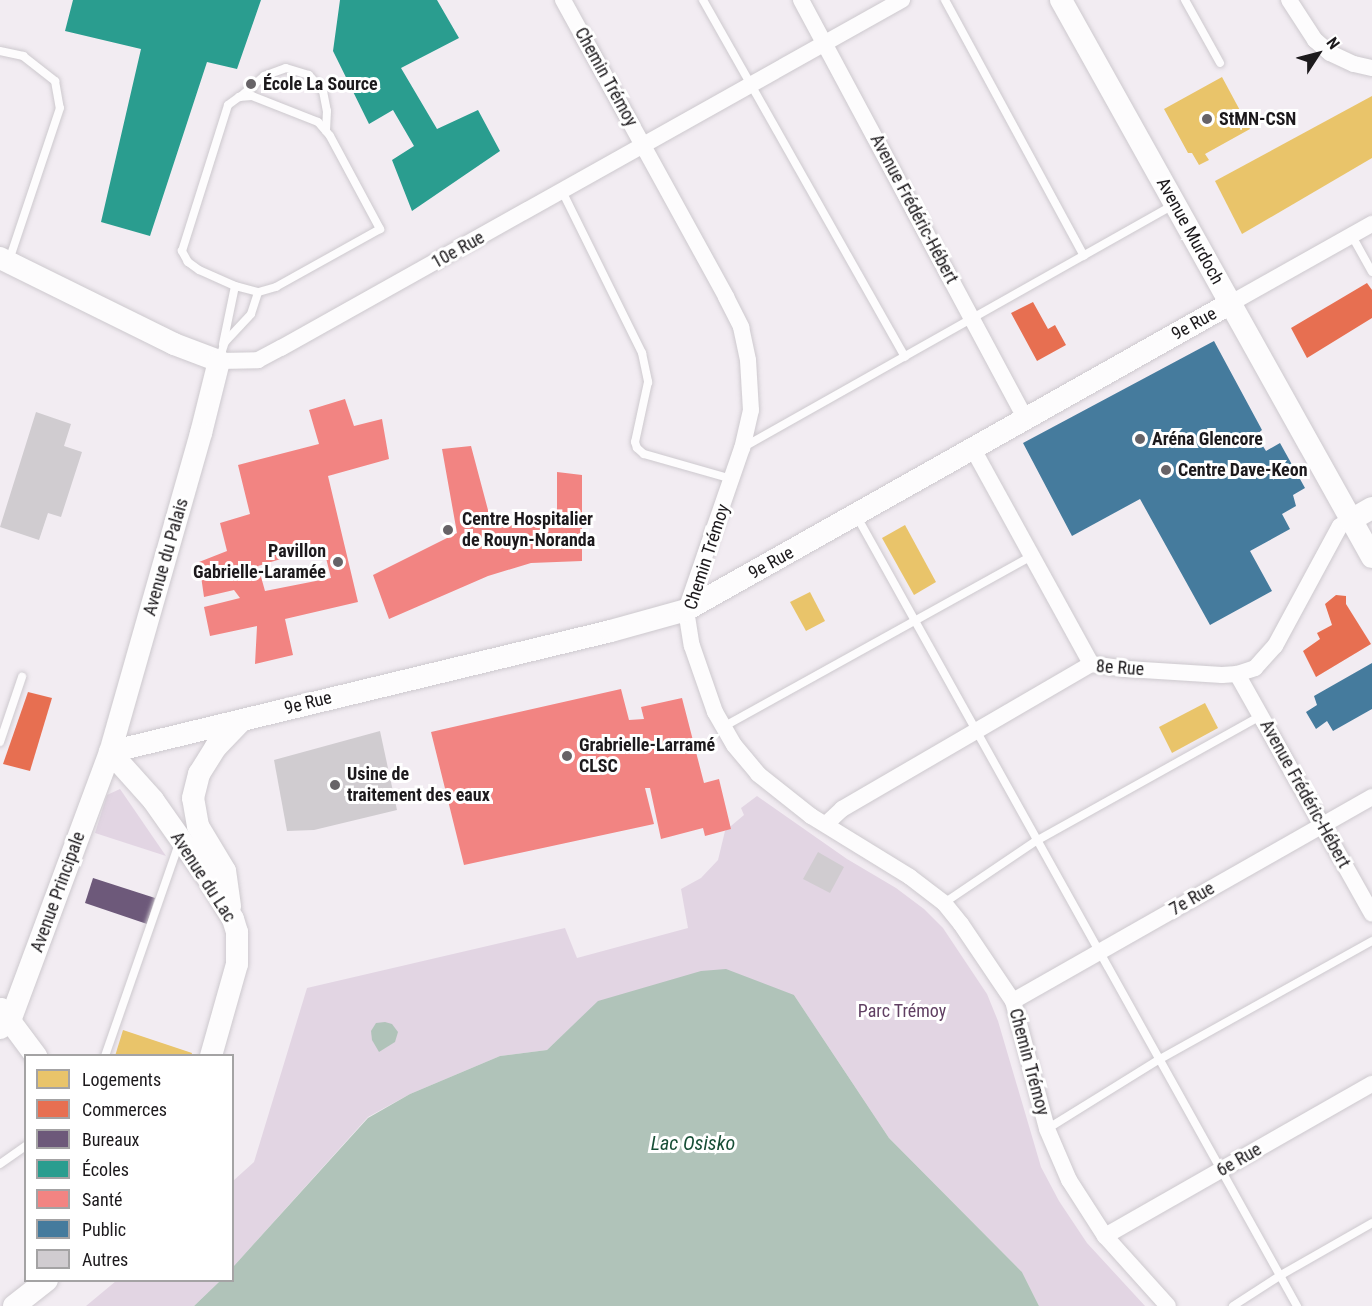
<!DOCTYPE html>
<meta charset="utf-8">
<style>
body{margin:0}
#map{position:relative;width:1372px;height:1306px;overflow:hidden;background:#f2ecf2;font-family:"Roboto Condensed",sans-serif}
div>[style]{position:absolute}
.green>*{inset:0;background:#e2d5e3}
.water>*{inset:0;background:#b0c3b9}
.homes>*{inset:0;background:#e9c46a}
.shops>*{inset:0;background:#e76f51}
.offices>*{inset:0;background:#6d597a}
.schools>*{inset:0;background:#2a9d8f}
.health>*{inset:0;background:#f28482}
.public>*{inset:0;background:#457b9d}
.building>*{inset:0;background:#d0ccd0}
.roads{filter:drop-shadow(0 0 2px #cdc9ce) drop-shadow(0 0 2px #cdc9ce)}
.lane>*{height:8px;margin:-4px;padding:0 4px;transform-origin:4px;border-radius:4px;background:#fdfcfd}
.street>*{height:16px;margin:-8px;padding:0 8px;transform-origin:8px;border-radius:8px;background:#fdfcfd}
.secondary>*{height:22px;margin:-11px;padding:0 11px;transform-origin:11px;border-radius:11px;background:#fdfcfd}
.dots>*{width:16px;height:16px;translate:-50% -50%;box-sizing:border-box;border:3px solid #fff;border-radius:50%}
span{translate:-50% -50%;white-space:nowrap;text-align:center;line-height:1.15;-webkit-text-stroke:6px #fff;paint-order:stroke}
.street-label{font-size:18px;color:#1c191c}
.poi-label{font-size:18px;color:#1c191c;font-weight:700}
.left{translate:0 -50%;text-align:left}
.right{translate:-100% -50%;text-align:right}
.park-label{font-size:18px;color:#603f62}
.water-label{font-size:20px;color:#174e36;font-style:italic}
.legend{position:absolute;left:24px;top:1054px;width:210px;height:228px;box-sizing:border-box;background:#fff;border:2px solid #a4a3a4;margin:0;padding:8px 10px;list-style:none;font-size:18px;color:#1c191c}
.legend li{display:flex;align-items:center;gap:12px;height:30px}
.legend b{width:30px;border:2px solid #a4a3a4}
.north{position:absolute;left:1288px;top:24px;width:60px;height:60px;-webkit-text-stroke:4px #fff;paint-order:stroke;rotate:54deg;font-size:16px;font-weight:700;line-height:24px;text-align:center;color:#1c191c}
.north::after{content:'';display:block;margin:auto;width:21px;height:27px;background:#1c191c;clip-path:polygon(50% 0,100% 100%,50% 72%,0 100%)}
</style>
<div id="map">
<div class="green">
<i style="clip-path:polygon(120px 789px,166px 856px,95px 833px,107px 795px)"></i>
<i style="clip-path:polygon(757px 796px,847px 859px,896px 888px,924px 909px,943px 928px,987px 994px,998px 1021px,1041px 1167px,1059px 1201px,1087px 1243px,1145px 1306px,1039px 1306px,1022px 1272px,889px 1138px,794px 995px,599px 1001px,547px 1050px,500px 1056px,410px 1094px,368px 1117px,233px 1267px,233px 1181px,254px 1162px,307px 988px,565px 928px,577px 958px,688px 928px,681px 889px,701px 878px,718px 860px,725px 831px,744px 815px,741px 808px)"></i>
<i style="clip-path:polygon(116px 1281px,220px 1281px,194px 1306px,86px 1306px)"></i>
</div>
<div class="water">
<i style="clip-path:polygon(726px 969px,794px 995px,889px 1138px,1022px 1272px,1039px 1306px,194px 1306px,220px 1281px,232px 1280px,233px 1267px,368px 1118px,410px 1094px,500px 1056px,547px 1050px,598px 1001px,701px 971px)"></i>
<i style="clip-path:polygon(385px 1022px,392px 1024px,398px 1032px,395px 1042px,379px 1052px,372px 1040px,371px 1031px,376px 1023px)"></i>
</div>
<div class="homes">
<i style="clip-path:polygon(1222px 77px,1250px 129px,1205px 154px,1209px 160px,1199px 165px,1192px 153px,1188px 153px,1164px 109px)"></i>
<i style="clip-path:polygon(1372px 96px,1372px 158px,1242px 234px,1215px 181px)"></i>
<i style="clip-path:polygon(905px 525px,936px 582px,914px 595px,882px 538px)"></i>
<i style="clip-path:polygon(810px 592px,825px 621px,806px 631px,790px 602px)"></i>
<i style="clip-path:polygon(1205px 703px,1218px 728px,1172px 753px,1159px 727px)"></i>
<i style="clip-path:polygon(123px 1030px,192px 1053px,191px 1056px,115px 1056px)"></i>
</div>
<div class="shops">
<i style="clip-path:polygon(1367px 283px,1372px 290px,1372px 318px,1307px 358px,1291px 328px)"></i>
<i style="clip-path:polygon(1033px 302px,1048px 329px,1055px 325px,1066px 345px,1037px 361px,1011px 313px)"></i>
<i style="clip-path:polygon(1336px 595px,1346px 596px,1346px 604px,1371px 644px,1316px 677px,1303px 651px,1320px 639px,1317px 633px,1332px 625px,1325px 604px)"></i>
<i style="clip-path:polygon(28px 692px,52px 698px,30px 771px,3px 764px)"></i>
</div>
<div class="offices">
<i style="clip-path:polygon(93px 878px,155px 898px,147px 924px,85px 903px)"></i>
</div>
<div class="schools">
<i style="clip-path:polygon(73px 0,261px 0,237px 69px,207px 62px,150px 236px,101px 222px,141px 49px,65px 31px)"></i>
<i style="clip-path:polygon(340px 0,437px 0,459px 38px,401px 68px,437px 129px,478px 110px,500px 151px,412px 211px,392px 160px,414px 146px,393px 110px,369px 124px,333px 51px)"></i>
</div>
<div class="health">
<i style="clip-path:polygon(evenodd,345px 399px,354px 426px,382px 419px,389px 459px,328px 476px,358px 602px,285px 619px,293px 655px,255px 664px,257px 626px,210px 636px,204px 607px,240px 598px,234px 590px,204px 597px,199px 562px,227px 551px,220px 523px,250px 514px,238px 465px,319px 444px,309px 410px,345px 399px,323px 546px,331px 578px,265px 591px,258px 566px,323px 546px)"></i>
<i style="clip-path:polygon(471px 446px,492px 525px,557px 526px,557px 472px,582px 475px,582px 561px,531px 563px,488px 576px,389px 619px,373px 575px,457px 533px,442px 449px)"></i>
<i style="clip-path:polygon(621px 689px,629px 720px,644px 719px,641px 707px,682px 698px,704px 783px,719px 779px,731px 829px,705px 836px,703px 828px,661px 839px,650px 788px,645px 788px,654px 824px,464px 865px,431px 732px)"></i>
</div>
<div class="public">
<i style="clip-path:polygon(1214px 341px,1262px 430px,1256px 435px,1266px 451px,1280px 443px,1305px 488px,1293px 495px,1296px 506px,1282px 514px,1290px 529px,1250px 551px,1272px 591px,1210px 625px,1140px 499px,1072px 536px,1023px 443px)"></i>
<i style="clip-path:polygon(1372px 663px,1372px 709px,1333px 731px,1327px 721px,1316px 729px,1306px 712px,1317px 705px,1314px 696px)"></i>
</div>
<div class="building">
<i style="clip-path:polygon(36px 412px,71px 424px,64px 446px,82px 452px,61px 517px,48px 513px,39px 540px,0 527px)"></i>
<i style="clip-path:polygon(380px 731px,397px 810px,314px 830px,287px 831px,274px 760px)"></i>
<i style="clip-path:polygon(818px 852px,844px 867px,830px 893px,803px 879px)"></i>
</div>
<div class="roads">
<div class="lane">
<i style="left:703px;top:0;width:410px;rotate:60.5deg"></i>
<i style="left:945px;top:0;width:291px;rotate:61.5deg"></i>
<i style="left:1185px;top:0;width:72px;rotate:60.9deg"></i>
<i style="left:0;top:51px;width:24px;rotate:12deg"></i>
<i style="left:23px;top:56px;width:41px;rotate:38deg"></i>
<i style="left:55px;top:81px;width:27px;rotate:80deg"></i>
<i style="left:60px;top:108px;width:160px;rotate:108.5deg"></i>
<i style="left:252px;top:96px;width:71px;rotate:21.5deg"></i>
<i style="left:318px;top:122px;width:18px;rotate:49deg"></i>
<i style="left:330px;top:136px;width:106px;rotate:61.7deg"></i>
<i style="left:380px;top:229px;width:119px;rotate:150.9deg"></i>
<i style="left:276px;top:287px;width:19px;rotate:164deg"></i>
<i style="left:258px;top:292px;width:24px;rotate:-165deg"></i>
<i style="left:235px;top:286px;width:39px;rotate:-156deg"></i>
<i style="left:199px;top:270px;width:14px;rotate:-144deg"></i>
<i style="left:188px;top:262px;width:13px;rotate:-119deg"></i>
<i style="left:182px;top:251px;width:153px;rotate:-72.5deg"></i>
<i style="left:228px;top:105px;width:14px;rotate:-36deg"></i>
<i style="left:239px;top:97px;width:13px;rotate:-4deg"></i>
<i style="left:240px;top:97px;width:32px;rotate:-41deg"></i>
<i style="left:264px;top:76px;width:23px;rotate:-20deg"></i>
<i style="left:286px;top:68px;width:24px;rotate:17deg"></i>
<i style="left:309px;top:75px;width:21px;rotate:49deg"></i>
<i style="left:323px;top:91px;width:20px;rotate:79deg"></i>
<i style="left:327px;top:111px;width:20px;rotate:93deg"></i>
<i style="left:562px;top:191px;width:181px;rotate:63.7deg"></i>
<i style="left:642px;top:353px;width:30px;rotate:78deg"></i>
<i style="left:648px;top:382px;width:61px;rotate:102.2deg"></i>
<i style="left:635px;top:442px;width:6px;rotate:72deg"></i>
<i style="left:637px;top:448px;width:9px;rotate:41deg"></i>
<i style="left:644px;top:454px;width:91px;rotate:15.9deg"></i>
<i style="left:1352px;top:236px;width:41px;rotate:60.9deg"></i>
<i style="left:223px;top:344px;width:59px;rotate:-78.3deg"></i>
<i style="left:219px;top:360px;width:19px;rotate:-72deg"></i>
<i style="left:225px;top:342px;width:38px;rotate:-47deg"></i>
<i style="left:251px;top:314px;width:23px;rotate:-72deg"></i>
<i style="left:742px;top:448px;width:497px;rotate:-29.4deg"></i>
<i style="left:856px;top:515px;width:906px;rotate:60.86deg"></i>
<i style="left:723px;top:727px;width:353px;rotate:-29deg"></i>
<i style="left:0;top:742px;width:69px;rotate:-71.3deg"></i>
<i style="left:944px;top:903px;width:111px;rotate:-34deg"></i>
<i style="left:1036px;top:841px;width:257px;rotate:-29.1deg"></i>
<i style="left:105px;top:1056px;width:225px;rotate:-70.8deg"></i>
<i style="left:1047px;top:1129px;width:133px;rotate:-31.8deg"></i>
<i style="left:1160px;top:1059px;width:243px;rotate:-29.1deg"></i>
<i style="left:0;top:1164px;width:32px;rotate:-35deg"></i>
<i style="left:1233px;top:1306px;width:57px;rotate:-32.9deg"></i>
<i style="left:1281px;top:1275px;width:105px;rotate:-29.7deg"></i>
</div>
<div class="street">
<i style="left:563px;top:0;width:339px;rotate:61.2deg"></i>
<i style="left:726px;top:297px;width:34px;rotate:63deg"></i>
<i style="left:741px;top:327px;width:34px;rotate:78deg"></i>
<i style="left:748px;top:360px;width:50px;rotate:86.6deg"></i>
<i style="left:751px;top:410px;width:39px;rotate:103deg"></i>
<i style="left:742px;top:448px;width:171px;rotate:109.1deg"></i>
<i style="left:686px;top:610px;width:36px;rotate:81deg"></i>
<i style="left:692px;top:646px;width:70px;rotate:70.8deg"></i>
<i style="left:715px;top:712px;width:38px;rotate:60deg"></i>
<i style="left:734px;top:745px;width:38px;rotate:50deg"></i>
<i style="left:758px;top:774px;width:68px;rotate:38.4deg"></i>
<i style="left:811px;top:816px;width:116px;rotate:31.6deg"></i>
<i style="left:910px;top:877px;width:43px;rotate:37.4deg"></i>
<i style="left:944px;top:903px;width:27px;rotate:51deg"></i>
<i style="left:961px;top:924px;width:93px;rotate:56deg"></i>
<i style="left:1013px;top:1001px;width:132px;rotate:75.1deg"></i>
<i style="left:1047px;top:1129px;width:56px;rotate:66.7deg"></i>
<i style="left:1069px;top:1180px;width:67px;rotate:57.3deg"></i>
<i style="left:1105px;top:1236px;width:94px;rotate:48deg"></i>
<i style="left:801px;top:0;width:476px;rotate:61.8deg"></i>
<i style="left:1289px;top:0;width:48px;rotate:57deg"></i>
<i style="left:1315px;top:40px;width:20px;rotate:41deg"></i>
<i style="left:1330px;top:53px;width:26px;rotate:25deg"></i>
<i style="left:1354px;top:64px;width:18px;rotate:13deg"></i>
<i style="left:1231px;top:303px;width:162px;rotate:-29.3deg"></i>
<i style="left:219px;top:361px;width:39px;rotate:-1deg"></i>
<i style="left:258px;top:360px;width:26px;rotate:-28deg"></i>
<i style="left:281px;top:348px;width:712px;rotate:-29.27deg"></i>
<i style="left:973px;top:449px;width:245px;rotate:61.2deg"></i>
<i style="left:1237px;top:674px;width:275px;rotate:60.6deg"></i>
<i style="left:826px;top:824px;width:22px;rotate:-43deg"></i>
<i style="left:842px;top:809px;width:288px;rotate:-30.2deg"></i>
<i style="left:1091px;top:664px;width:36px;rotate:8deg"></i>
<i style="left:1127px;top:669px;width:95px;rotate:3.6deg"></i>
<i style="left:1222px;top:675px;width:15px;rotate:-4deg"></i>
<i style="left:1237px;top:674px;width:19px;rotate:-18deg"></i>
<i style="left:1255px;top:668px;width:30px;rotate:-48deg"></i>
<i style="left:1275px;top:646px;width:136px;rotate:-61.6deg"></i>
<i style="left:1340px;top:526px;width:13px;rotate:-29deg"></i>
<i style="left:1013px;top:1001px;width:413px;rotate:-29.6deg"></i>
<i style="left:1105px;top:1236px;width:307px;rotate:-29.7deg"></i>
</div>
<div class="secondary">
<i style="left:1061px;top:0;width:638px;rotate:60.82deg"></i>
<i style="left:0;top:258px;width:194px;rotate:26.3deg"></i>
<i style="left:174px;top:344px;width:48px;rotate:20.7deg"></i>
<i style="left:219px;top:361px;width:74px;rotate:104deg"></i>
<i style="left:201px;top:433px;width:332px;rotate:105.9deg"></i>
<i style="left:110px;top:752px;width:287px;rotate:110.4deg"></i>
<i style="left:10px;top:1021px;width:12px;rotate:145deg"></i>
<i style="left:1351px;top:520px;width:24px;rotate:-30deg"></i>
<i style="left:110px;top:752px;width:515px;rotate:-13.58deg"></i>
<i style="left:611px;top:631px;width:78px;rotate:-15.6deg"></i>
<i style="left:686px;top:610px;width:626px;rotate:-29.39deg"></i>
<i style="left:110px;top:752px;width:64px;rotate:48.1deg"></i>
<i style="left:153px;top:800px;width:99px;rotate:54.9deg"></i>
<i style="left:210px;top:881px;width:44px;rotate:58.8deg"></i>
<i style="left:233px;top:919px;width:14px;rotate:73deg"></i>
<i style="left:237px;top:932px;width:32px;rotate:90deg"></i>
<i style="left:237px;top:964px;width:96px;rotate:105.8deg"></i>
<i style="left:230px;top:906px;width:35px;rotate:-98deg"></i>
<i style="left:225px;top:871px;width:52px;rotate:-121deg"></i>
<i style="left:198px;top:826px;width:28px;rotate:-100deg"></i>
<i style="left:193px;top:798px;width:25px;rotate:-76deg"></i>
<i style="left:199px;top:774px;width:32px;rotate:-58deg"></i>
<i style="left:216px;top:747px;width:37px;rotate:-46deg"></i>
<i style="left:1px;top:1009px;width:59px;rotate:53.3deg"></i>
<i style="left:14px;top:1306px;width:42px;rotate:-38.2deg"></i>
</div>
</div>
<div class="dots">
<i style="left:251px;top:84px;background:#676367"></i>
<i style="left:1207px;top:119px;background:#676367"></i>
<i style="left:1140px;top:439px;background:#676367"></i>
<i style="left:1166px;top:470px;background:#676367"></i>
<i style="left:448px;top:530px;background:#676367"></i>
<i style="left:338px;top:562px;background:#676367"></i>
<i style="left:567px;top:756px;background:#676367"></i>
<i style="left:335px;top:785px;background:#676367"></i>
</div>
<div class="street-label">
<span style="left:606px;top:77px;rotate:61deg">Chemin Trémoy</span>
<span style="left:914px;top:209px;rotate:62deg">Avenue Frédéric-Hébert</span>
<span style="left:1190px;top:231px;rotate:61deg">Avenue Murdoch</span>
<span style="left:458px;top:250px;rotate:-29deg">10e Rue</span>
<span style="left:1194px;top:324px;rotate:-29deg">9e Rue</span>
<span style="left:166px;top:557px;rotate:-74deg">Avenue du Palais</span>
<span style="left:707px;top:557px;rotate:-72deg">Chemin Trémoy</span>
<span style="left:771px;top:563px;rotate:-29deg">9e Rue</span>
<span style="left:1120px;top:668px;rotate:4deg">8e Rue</span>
<span style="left:308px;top:703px;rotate:-14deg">9e Rue</span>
<span style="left:1305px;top:794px;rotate:61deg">Avenue Frédéric-Hébert</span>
<span style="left:203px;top:877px;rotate:57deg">Avenue du Lac</span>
<span style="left:58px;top:892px;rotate:-70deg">Avenue Principale</span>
<span style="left:1192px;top:899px;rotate:-30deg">7e Rue</span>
<span style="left:1029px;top:1062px;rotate:75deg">Chemin Trémoy</span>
<span style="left:1239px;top:1160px;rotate:-30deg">6e Rue</span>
</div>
<div class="poi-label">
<span class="left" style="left:263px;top:84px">École La Source</span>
<span class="left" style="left:1219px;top:119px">StMN-CSN</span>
<span class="left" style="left:1152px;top:439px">Aréna Glencore</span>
<span class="left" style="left:1178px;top:470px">Centre Dave-Keon</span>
<span class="left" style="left:462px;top:530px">Centre Hospitalier<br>de Rouyn-Noranda</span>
<span class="right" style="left:326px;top:562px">Pavillon<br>Gabrielle-Laramée</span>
<span class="left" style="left:579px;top:756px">Grabrielle-Larramé<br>CLSC</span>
<span class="left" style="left:347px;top:785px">Usine de<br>traitement des eaux</span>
</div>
<div class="park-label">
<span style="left:902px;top:1011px">Parc Trémoy</span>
</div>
<div class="water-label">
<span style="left:693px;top:1143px">Lac Osisko</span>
</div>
<ul class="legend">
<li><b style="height:16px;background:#e9c46a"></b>Logements</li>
<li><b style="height:16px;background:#e76f51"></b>Commerces</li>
<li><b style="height:16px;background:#6d597a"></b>Bureaux</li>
<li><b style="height:16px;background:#2a9d8f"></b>Écoles</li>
<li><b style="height:16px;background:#f28482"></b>Santé</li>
<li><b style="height:16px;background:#457b9d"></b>Public</li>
<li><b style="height:16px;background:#d0ccd0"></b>Autres</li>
</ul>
<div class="north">N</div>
</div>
